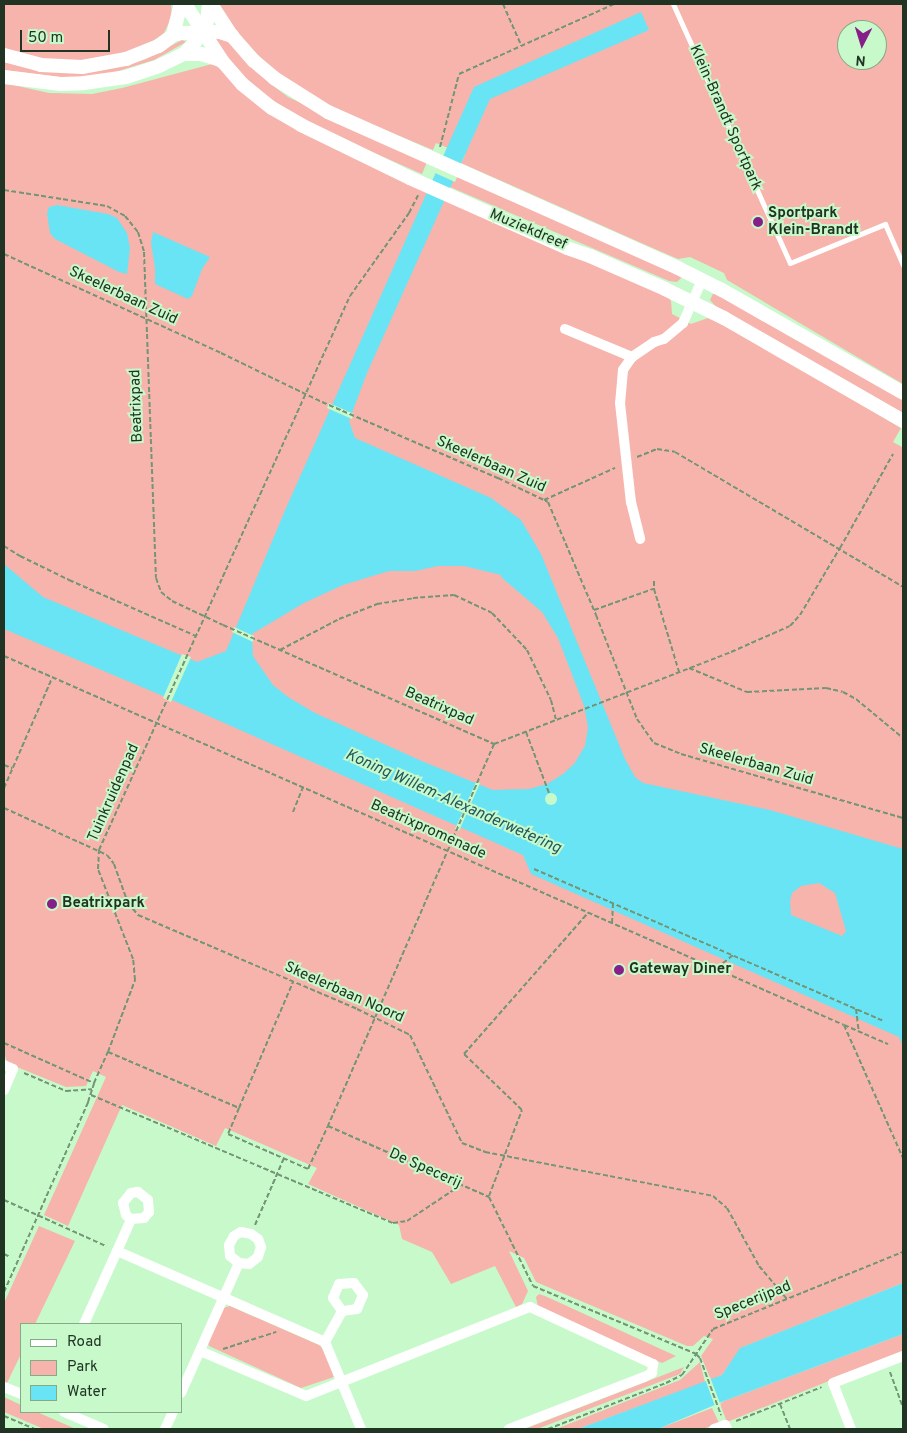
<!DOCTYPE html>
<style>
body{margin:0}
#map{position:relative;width:907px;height:1433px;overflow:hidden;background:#c7f9cb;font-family:Overpass,sans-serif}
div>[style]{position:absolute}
.green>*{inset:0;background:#f7b4ac}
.water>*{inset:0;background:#68e4f4}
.pier>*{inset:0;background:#c7f9cb}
.round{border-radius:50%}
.path>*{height:2px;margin-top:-1px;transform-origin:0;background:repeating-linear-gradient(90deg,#739576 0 5px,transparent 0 7.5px)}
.lane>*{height:5px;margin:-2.5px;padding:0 2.5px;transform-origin:2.5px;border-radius:2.5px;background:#fff}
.street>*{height:10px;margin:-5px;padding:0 5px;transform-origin:5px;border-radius:5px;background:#fff}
.secondary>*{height:14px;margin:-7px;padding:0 7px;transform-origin:7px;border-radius:7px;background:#fff}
.dots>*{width:14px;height:14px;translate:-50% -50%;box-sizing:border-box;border:2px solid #c7f9cb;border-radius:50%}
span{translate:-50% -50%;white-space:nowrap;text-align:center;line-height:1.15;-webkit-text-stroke:4px #c7f9cb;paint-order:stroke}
.street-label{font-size:15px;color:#213423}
.poi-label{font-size:15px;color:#213423;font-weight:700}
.left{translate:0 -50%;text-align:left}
.water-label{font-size:16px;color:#22575e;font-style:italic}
.frame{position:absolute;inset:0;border:5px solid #213423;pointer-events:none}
.legend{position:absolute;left:20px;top:1323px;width:162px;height:90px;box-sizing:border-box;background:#c7f9cb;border:1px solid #85aa88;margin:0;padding:6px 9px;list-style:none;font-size:15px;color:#213423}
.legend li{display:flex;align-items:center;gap:10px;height:25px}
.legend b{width:25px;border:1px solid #85aa88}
.north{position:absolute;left:837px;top:20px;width:50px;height:50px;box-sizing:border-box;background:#c7f9cb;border:1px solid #85aa88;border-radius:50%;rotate:185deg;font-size:14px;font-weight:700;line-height:20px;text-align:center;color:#213423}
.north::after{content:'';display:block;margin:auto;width:18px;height:22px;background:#862088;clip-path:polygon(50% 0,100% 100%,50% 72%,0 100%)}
.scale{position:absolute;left:20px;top:30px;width:90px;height:22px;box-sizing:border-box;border:2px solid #213423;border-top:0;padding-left:6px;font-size:15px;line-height:18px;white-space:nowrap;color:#213423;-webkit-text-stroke:4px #c7f9cb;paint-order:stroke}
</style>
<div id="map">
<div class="green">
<i style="clip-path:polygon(4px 4px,171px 4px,172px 16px,164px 33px,144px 47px,90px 62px,42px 60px,4px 49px)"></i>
<i style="clip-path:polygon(evenodd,219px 4px,903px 4px,903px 384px,727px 280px,724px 273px,690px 257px,678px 259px,648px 246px,461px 163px,465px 155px,436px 143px,433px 150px,323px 104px,289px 84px,258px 55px,230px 24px,219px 4px,847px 30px,877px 30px,877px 60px,847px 60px,847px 30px)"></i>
<i style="clip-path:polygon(211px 36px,227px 40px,268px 82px,288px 97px,427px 162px,422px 174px,302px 121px,278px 107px,238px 73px)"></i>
<i style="clip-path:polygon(182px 40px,186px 42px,154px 60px,102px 76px,67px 78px,4px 70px,4px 61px,127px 65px,146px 59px)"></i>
<i style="clip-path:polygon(212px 64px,223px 70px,265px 107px,667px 295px,671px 301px,672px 314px,691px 324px,708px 318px,722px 322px,901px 428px,893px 442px,902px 447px,903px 445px,903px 1283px,741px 1348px,722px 1375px,711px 1380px,701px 1356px,713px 1339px,704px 1336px,693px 1346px,687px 1346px,536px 1282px,524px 1258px,509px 1251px,528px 1291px,522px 1304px,516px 1307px,495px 1266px,451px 1284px,432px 1252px,402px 1239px,399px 1225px,308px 1184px,317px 1168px,225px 1128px,216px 1146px,122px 1105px,68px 1226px,44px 1215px,106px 1077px,93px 1071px,86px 1086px,66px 1087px,7px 1063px,4px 1052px,4px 83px,49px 93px,92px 94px,122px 88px)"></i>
<i style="clip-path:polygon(455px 175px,679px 272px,681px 278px,677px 282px,669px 281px,450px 187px)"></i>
<i style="clip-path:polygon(713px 294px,719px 294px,796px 340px,817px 349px,903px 396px,903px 413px,816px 367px,719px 310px,710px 300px)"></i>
<i style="clip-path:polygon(39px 1226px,75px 1241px,35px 1324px,21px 1324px,21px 1354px,7px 1383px,4px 1382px,4px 1303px)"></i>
<i style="clip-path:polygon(539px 1294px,545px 1296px,676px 1356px,662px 1363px,538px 1307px,536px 1297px)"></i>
<i style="clip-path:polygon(230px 1306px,319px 1345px,324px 1350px,334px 1377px,301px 1388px,209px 1346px,208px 1343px,223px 1308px)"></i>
<i style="clip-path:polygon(903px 1334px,903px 1351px,727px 1422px,720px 1404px,724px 1401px)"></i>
<i style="clip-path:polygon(700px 1362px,705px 1382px,578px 1429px,556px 1429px,680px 1380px)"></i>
<i style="clip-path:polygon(684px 1367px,680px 1374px,537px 1429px,525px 1429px)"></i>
<i style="clip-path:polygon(4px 1397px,21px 1405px,21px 1412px,37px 1412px,76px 1429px,44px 1429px,4px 1412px)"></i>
<i style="clip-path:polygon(712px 1408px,719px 1423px,703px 1429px,658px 1429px)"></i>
</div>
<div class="water">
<i style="clip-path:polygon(evenodd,641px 12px,649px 30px,490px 99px,367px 373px,349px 421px,355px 438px,491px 498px,521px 520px,541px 554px,625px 759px,635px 777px,643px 783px,770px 810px,903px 849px,903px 1046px,899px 1037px,531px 874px,523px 855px,163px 696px,4px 629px,4px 564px,43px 597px,197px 662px,226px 651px,286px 508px,474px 87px,641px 12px,438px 566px,464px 566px,501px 575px,502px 578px,542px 612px,558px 638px,584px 706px,588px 727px,585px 746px,574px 764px,563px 774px,547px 784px,529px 789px,493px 790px,424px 762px,315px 713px,288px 697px,273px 685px,253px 656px,252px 634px,304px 603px,343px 585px,389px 571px,415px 571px,438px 566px,641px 12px,819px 883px,835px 893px,846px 931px,842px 936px,791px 915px,790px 901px,792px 893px,801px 886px,819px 883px)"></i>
<i style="clip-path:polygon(57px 205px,108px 214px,117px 218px,127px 233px,130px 248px,127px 274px,119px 272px,55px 239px,50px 233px,47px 213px,49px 207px)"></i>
<i style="clip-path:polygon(153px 232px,210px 257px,202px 269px,192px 296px,188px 299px,155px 284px,155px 268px,151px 243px)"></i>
<i style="clip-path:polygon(903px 1283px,903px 1334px,724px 1401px,658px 1429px,578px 1429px,722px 1375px,740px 1348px)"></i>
</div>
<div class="pier">
<i style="clip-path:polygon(439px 157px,462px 167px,455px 182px,433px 172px)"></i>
<i style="clip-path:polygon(329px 403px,354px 414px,352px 419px,327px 408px)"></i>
<i style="clip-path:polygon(234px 627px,254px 636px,253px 642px,232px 632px)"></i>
<i style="clip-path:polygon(182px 654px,191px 657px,171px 702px,163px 698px)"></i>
<i style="clip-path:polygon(476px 782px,480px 783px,459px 831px,455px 829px)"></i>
<i class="round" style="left:545px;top:793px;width:12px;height:12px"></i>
<i style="clip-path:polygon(710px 1377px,721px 1406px,716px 1409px,705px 1379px)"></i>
</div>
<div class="path">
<i style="left:503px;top:4px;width:45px;rotate:66.3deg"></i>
<i style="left:440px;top:147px;width:75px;rotate:-75.4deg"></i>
<i style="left:459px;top:74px;width:170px;rotate:-24.3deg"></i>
<i style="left:4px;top:190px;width:104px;rotate:8.8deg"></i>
<i style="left:107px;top:206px;width:21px;rotate:29deg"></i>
<i style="left:125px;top:216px;width:21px;rotate:51deg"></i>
<i style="left:138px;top:232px;width:21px;rotate:73deg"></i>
<i style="left:144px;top:252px;width:326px;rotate:87.9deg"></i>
<i style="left:156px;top:578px;width:15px;rotate:70deg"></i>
<i style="left:161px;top:592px;width:14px;rotate:39deg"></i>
<i style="left:172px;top:601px;width:56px;rotate:25.2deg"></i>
<i style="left:223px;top:625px;width:296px;rotate:23.7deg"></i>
<i style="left:494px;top:744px;width:417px;rotate:113.5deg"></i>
<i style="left:4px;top:254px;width:239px;rotate:24.5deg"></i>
<i style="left:221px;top:353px;width:112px;rotate:25.9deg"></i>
<i style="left:322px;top:402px;width:192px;rotate:23.4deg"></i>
<i style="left:498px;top:478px;width:55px;rotate:25.6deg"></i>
<i style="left:548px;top:502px;width:123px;rotate:67deg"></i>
<i style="left:596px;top:615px;width:112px;rotate:68.5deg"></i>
<i style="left:637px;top:719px;width:29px;rotate:55deg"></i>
<i style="left:654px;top:743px;width:29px;rotate:22deg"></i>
<i style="left:681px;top:754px;width:231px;rotate:16.1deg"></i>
<i style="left:637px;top:457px;width:22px;rotate:-22deg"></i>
<i style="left:657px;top:449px;width:18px;rotate:9deg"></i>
<i style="left:675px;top:452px;width:265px;rotate:30.6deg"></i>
<i style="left:544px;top:500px;width:78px;rotate:-24.3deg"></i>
<i style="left:4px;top:546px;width:19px;rotate:32deg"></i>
<i style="left:20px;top:556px;width:55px;rotate:26.1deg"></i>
<i style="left:69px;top:580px;width:139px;rotate:23.8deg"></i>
<i style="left:654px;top:581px;width:8px;rotate:90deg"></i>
<i style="left:654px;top:589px;width:87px;rotate:73.2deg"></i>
<i style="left:594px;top:610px;width:63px;rotate:-19.6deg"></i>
<i style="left:280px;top:650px;width:67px;rotate:-27.7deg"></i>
<i style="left:339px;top:619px;width:41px;rotate:-21.5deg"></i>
<i style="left:377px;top:604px;width:36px;rotate:-9deg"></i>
<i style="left:413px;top:598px;width:41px;rotate:-4.2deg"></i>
<i style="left:454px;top:595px;width:42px;rotate:25.3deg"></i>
<i style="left:492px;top:613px;width:51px;rotate:46.6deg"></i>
<i style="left:527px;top:650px;width:55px;rotate:64.4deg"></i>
<i style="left:551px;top:700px;width:21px;rotate:76deg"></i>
<i style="left:4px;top:656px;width:917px;rotate:23.72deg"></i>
<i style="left:844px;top:1025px;width:145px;rotate:66.1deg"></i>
<i style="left:689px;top:668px;width:63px;rotate:22.5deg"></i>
<i style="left:747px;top:692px;width:79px;rotate:-2.9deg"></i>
<i style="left:826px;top:688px;width:17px;rotate:13deg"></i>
<i style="left:843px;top:692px;width:15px;rotate:28deg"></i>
<i style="left:856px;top:699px;width:61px;rotate:39.7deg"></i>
<i style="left:526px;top:732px;width:65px;rotate:69.3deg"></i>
<i style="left:494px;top:744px;width:254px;rotate:-21.2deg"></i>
<i style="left:731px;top:652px;width:64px;rotate:-23.8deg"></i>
<i style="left:790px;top:626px;width:15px;rotate:-48deg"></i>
<i style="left:800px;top:615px;width:78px;rotate:-59.2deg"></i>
<i style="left:840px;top:548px;width:108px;rotate:-60.6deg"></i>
<i style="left:4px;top:765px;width:9px;rotate:21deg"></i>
<i style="left:4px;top:788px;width:120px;rotate:-66.4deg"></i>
<i style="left:4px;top:808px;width:113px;rotate:24.5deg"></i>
<i style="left:107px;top:855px;width:11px;rotate:52deg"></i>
<i style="left:114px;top:864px;width:41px;rotate:70.3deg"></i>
<i style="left:128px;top:903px;width:16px;rotate:50deg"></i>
<i style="left:138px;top:915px;width:238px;rotate:23.2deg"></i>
<i style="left:357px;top:1009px;width:59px;rotate:26.1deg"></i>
<i style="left:410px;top:1035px;width:120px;rotate:64.3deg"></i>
<i style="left:462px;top:1143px;width:25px;rotate:21deg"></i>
<i style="left:485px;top:1152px;width:232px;rotate:10.9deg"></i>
<i style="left:713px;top:1196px;width:18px;rotate:41deg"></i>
<i style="left:727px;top:1208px;width:66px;rotate:61.1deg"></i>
<i style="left:759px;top:1266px;width:43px;rotate:49.7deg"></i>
<i style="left:293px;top:812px;width:27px;rotate:-68deg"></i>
<i style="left:534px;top:869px;width:382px;rotate:23.5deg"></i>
<i style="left:612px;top:923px;width:20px;rotate:-87deg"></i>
<i style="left:717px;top:968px;width:21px;rotate:-39deg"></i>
<i style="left:856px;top:1009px;width:23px;rotate:83deg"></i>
<i style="left:844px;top:1025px;width:48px;rotate:23.4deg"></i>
<i style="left:4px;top:1043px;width:98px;rotate:24deg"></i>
<i style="left:108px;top:1052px;width:142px;rotate:23.1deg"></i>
<i style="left:239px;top:1108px;width:28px;rotate:113deg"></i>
<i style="left:228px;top:1134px;width:87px;rotate:23.6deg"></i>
<i style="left:308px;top:1169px;width:47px;rotate:-65.1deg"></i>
<i style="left:328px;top:1126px;width:176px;rotate:23.8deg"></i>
<i style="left:489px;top:1197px;width:99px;rotate:63.7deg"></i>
<i style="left:533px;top:1286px;width:177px;rotate:22.6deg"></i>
<i style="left:696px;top:1354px;width:6px;rotate:45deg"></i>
<i style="left:700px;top:1358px;width:61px;rotate:69.8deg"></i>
<i style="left:24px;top:1073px;width:46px;rotate:23.2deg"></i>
<i style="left:66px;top:1091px;width:26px;rotate:-4deg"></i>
<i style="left:91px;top:1095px;width:328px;rotate:23deg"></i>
<i style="left:393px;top:1223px;width:14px;rotate:-8deg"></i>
<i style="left:407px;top:1221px;width:65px;rotate:-33.7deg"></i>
<i style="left:239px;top:1108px;width:137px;rotate:-66.8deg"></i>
<i style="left:489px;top:1196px;width:92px;rotate:-69deg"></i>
<i style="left:522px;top:1110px;width:81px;rotate:-136deg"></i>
<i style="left:464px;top:1054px;width:188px;rotate:-48.7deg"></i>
<i style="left:4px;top:1200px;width:112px;rotate:24.3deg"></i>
<i style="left:255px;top:1225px;width:73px;rotate:-66.6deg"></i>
<i style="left:4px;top:1254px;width:7px;rotate:27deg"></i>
<i style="left:4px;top:1292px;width:208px;rotate:-66.1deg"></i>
<i style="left:88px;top:1102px;width:20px;rotate:-72deg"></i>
<i style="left:94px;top:1083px;width:34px;rotate:-66deg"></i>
<i style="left:108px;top:1052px;width:77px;rotate:-69.4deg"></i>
<i style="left:135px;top:980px;width:21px;rotate:-95deg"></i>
<i style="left:133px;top:959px;width:97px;rotate:-111.3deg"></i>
<i style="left:98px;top:869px;width:19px;rotate:-87deg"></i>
<i style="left:99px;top:850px;width:608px;rotate:-65.63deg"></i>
<i style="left:350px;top:296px;width:102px;rotate:-54.6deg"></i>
<i style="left:409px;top:213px;width:20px;rotate:-63deg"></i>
<i style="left:223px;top:1349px;width:56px;rotate:-17.8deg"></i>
<i style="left:890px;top:1372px;width:37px;rotate:70deg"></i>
<i style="left:780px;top:1404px;width:27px;rotate:68deg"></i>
<i style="left:4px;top:1416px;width:33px;rotate:23deg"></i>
<i style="left:736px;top:1421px;width:92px;rotate:-21.6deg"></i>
<i style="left:548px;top:1429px;width:127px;rotate:-21.3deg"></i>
<i style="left:666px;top:1383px;width:18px;rotate:-27deg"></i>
<i style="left:682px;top:1375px;width:55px;rotate:-56deg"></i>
<i style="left:713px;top:1329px;width:205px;rotate:-22.1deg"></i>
</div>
<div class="lane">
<i style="left:673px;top:4px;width:284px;rotate:65.7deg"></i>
<i style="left:790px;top:263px;width:103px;rotate:-22.3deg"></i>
<i style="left:885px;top:224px;width:45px;rotate:66.3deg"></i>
</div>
<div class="street">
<i style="left:565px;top:329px;width:73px;rotate:22.7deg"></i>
<i style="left:632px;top:357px;width:27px;rotate:-34deg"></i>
<i style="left:654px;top:342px;width:10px;rotate:-17deg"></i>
<i style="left:664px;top:339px;width:25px;rotate:-40deg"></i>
<i style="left:683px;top:323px;width:47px;rotate:-66.2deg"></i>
<i style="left:632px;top:357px;width:16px;rotate:125deg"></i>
<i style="left:623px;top:370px;width:33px;rotate:95deg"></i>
<i style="left:620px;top:403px;width:100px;rotate:83.7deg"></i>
<i style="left:631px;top:502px;width:38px;rotate:76deg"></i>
<i style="left:4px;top:1065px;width:10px;rotate:24deg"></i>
<i style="left:13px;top:1069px;width:23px;rotate:113deg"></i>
<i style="left:117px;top:1251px;width:35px;rotate:-66deg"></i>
<i style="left:131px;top:1219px;width:13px;rotate:-4deg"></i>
<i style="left:144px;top:1218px;width:8px;rotate:-50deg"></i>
<i style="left:149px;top:1212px;width:12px;rotate:-95deg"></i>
<i style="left:148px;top:1200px;width:13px;rotate:-141deg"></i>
<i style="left:138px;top:1192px;width:7px;rotate:172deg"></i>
<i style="left:131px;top:1193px;width:13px;rotate:129deg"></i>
<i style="left:123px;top:1203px;width:12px;rotate:76deg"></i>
<i style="left:126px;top:1215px;width:6px;rotate:39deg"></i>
<i style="left:84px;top:1324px;width:80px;rotate:-65.7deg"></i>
<i style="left:117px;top:1251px;width:227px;rotate:23.6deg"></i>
<i style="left:325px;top:1342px;width:94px;rotate:67.5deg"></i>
<i style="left:325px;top:1342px;width:35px;rotate:-61deg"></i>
<i style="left:342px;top:1311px;width:16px;rotate:-125deg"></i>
<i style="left:333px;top:1298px;width:15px;rotate:-67deg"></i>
<i style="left:339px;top:1284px;width:15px;rotate:-4deg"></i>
<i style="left:354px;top:1283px;width:15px;rotate:53deg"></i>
<i style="left:363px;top:1295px;width:15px;rotate:113deg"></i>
<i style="left:357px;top:1309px;width:15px;rotate:172deg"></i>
<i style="left:200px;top:1351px;width:115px;rotate:23deg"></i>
<i style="left:306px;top:1396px;width:241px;rotate:-21.7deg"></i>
<i style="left:530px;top:1307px;width:136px;rotate:24.9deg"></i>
<i style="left:653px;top:1364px;width:9px;rotate:96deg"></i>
<i style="left:652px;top:1373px;width:9px;rotate:153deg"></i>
<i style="left:644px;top:1377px;width:145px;rotate:158.9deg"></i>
<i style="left:4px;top:1387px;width:18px;rotate:22deg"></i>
<i style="left:181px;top:1393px;width:142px;rotate:-66deg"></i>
<i style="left:239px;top:1263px;width:11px;rotate:-142deg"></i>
<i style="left:230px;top:1256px;width:11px;rotate:-95deg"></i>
<i style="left:229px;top:1245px;width:10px;rotate:-61deg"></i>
<i style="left:234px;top:1236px;width:8px;rotate:-30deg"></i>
<i style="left:241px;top:1232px;width:10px;rotate:11deg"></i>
<i style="left:251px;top:1234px;width:9px;rotate:36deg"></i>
<i style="left:258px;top:1239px;width:9px;rotate:69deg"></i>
<i style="left:261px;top:1247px;width:10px;rotate:107deg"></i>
<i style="left:258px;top:1257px;width:11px;rotate:142deg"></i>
<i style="left:249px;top:1264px;width:10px;rotate:-174deg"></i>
<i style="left:64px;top:1412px;width:43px;rotate:23deg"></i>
<i style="left:165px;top:1429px;width:19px;rotate:-65deg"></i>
<i style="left:714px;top:1429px;width:12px;rotate:-20deg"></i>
<i style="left:725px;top:1425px;width:4px;rotate:63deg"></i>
<i style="left:851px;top:1429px;width:49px;rotate:-111.4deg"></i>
<i style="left:833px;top:1383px;width:75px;rotate:-21.1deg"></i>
</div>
<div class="secondary">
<i style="left:185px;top:4px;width:69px;rotate:56.8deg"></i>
<i style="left:223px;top:62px;width:29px;rotate:49deg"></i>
<i style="left:242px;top:84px;width:38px;rotate:39deg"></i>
<i style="left:272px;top:108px;width:34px;rotate:30deg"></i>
<i style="left:301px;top:125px;width:121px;rotate:25.9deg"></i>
<i style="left:410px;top:178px;width:172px;rotate:24deg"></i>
<i style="left:567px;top:248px;width:24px;rotate:19deg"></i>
<i style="left:590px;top:256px;width:82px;rotate:23.7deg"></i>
<i style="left:665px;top:289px;width:66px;rotate:26.2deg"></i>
<i style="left:724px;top:318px;width:207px;rotate:29.9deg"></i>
<i style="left:211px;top:4px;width:38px;rotate:57deg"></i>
<i style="left:232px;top:36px;width:33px;rotate:49deg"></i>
<i style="left:254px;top:61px;width:26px;rotate:40deg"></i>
<i style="left:274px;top:78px;width:64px;rotate:32.2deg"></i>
<i style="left:328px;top:112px;width:383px;rotate:24deg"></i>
<i style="left:678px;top:268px;width:49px;rotate:26.6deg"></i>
<i style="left:722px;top:290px;width:208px;rotate:29.6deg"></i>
<i style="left:173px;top:35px;width:32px;rotate:-76deg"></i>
<i style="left:184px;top:54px;width:17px"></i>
<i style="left:201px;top:54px;width:21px;rotate:17deg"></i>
<i style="left:4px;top:55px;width:38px;rotate:15deg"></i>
<i style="left:41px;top:65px;width:41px;rotate:2.8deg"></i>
<i style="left:82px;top:67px;width:45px;rotate:-10.3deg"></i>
<i style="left:126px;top:59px;width:35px;rotate:-22deg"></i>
<i style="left:159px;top:46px;width:18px;rotate:-38deg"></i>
<i style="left:173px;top:35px;width:9px;rotate:-13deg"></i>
<i style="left:182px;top:33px;width:38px;rotate:-2deg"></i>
<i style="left:220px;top:32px;width:13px;rotate:18deg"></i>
<i style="left:4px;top:77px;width:57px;rotate:7deg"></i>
<i style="left:61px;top:84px;width:23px;rotate:-2deg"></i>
<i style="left:84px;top:83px;width:42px;rotate:-8.1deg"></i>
<i style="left:126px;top:77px;width:35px;rotate:-18deg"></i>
<i style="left:159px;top:66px;width:28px;rotate:-26deg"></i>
<i style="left:184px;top:54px;width:16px;rotate:-47deg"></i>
<i style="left:195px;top:42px;width:24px;rotate:-60deg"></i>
<i style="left:207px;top:21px;width:17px;rotate:-83deg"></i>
</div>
<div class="dots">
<i style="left:758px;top:222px;background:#862088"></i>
<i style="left:52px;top:904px;background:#862088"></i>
<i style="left:619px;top:970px;background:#862088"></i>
</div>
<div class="street-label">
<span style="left:725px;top:118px;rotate:66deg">Klein-Brandt Sportpark</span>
<span style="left:528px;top:230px;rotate:23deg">Muziekdreef</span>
<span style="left:123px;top:296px;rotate:25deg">Skeelerbaan Zuid</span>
<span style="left:137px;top:406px;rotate:-92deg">Beatrixpad</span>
<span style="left:491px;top:465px;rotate:24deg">Skeelerbaan Zuid</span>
<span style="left:439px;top:707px;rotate:24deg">Beatrixpad</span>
<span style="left:756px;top:765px;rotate:16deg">Skeelerbaan Zuid</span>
<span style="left:114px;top:793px;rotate:-66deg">Tuinkruidenpad</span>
<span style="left:428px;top:830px;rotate:24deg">Beatrixpromenade</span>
<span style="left:344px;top:993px;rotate:24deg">Skeelerbaan Noord</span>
<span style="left:425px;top:1169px;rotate:24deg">De Specerij</span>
<span style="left:753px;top:1301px;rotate:-22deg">Specerijpad</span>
</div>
<div class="poi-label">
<span class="left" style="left:768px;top:222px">Sportpark<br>Klein-Brandt</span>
<span class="left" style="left:62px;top:904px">Beatrixpark</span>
<span class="left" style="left:629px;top:970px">Gateway Diner</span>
</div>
<div class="water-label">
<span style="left:453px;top:802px;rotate:24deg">Koning Willem-Alexanderwetering</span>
</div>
<div class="frame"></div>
<ul class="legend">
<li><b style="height:6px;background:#fff"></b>Road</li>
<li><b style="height:14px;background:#f7b4ac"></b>Park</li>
<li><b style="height:14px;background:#68e4f4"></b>Water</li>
</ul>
<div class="north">N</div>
<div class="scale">50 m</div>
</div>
